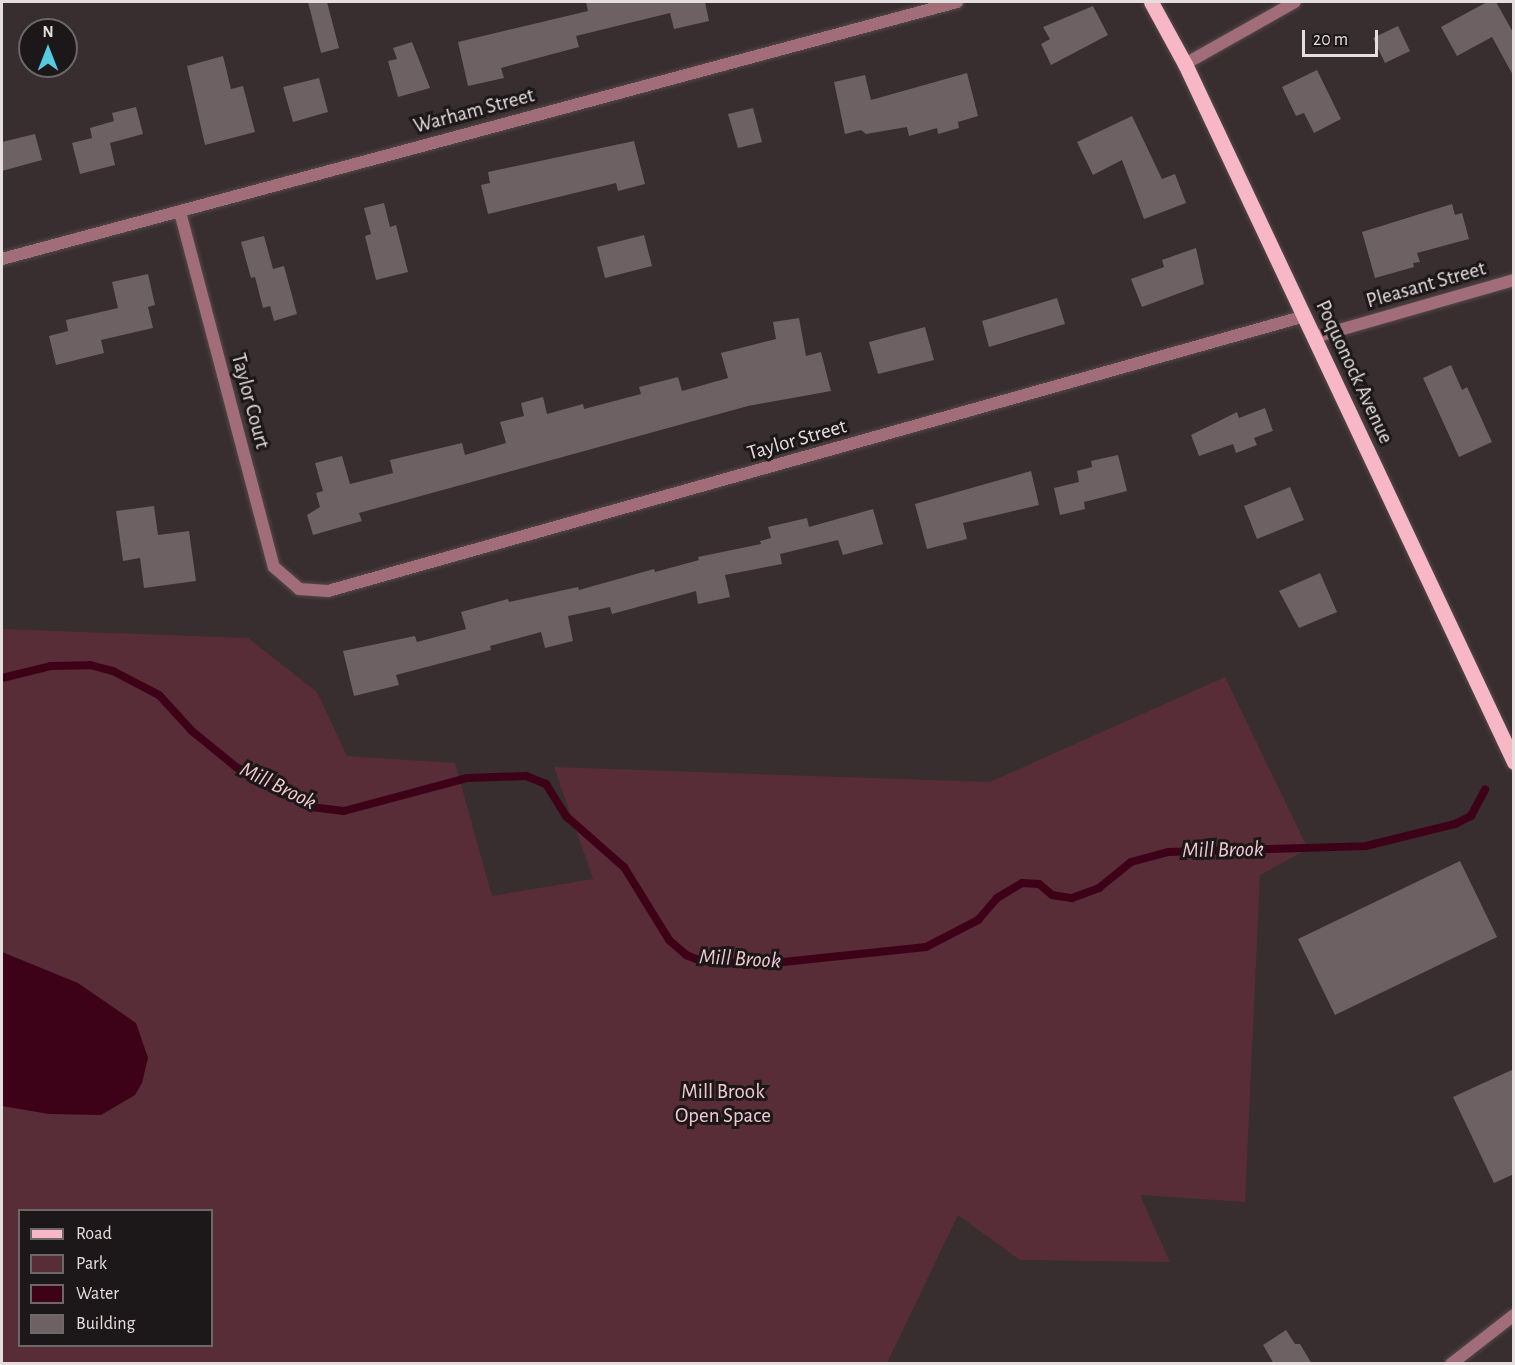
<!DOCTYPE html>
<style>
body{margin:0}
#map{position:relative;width:1515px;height:1365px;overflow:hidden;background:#382d2f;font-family:"Alegreya Sans",sans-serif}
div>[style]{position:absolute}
.green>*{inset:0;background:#582d38}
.water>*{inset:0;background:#3d0218}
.stream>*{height:8px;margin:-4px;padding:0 4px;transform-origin:4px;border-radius:4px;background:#3d0218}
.building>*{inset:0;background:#6d6163}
.roads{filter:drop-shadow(0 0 2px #54494b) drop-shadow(0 0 2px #54494b)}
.minor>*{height:12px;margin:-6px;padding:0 6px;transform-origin:6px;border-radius:6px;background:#a16d78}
.tertiary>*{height:12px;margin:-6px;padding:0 6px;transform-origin:6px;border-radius:6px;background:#a16d78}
.primary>*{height:15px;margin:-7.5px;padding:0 7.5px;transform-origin:7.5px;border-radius:7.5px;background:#f8b7c4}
span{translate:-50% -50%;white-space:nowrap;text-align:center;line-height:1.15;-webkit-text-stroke:6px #1c1718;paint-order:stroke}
.street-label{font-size:21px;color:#e5dedf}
.park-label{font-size:21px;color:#f2c9d1}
.water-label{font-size:22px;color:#f4cad2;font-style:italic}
.frame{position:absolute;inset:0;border:3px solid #e5dedf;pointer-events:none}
.legend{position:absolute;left:18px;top:1209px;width:195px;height:138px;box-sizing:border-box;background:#1c1718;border:2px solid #6c6768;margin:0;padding:8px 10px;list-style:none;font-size:18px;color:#e5dedf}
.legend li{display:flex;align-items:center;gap:12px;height:30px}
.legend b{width:30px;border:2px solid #6c6768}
.north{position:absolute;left:18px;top:18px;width:60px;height:60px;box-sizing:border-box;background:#1c1718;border:2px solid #6c6768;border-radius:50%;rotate:0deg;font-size:16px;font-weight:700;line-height:24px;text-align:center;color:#e5dedf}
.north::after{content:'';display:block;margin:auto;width:21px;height:27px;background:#58c9e3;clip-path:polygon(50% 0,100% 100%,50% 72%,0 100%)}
.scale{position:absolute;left:1302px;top:30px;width:76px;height:27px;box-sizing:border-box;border:3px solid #e5dedf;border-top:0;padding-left:8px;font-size:18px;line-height:21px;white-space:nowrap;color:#e5dedf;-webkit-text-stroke:4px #1c1718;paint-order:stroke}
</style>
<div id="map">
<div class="green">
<i style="clip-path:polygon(evenodd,2px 629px,248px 638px,317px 692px,347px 756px,455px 763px,492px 896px,593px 879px,554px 767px,990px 782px,1225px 677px,1308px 849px,1260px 875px,1245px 1202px,1140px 1195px,1170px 1262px,1020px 1260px,958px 1215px,887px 1363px,2px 1364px,2px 629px,20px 1210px,212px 1210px,212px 1346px,20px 1346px,20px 1210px)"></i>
</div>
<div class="water">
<i style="clip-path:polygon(2px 952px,78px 983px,136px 1023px,148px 1058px,142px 1083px,135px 1095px,101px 1115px,49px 1114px,2px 1106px)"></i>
</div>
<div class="stream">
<i style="left:2px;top:678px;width:50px;rotate:-13.8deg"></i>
<i style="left:51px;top:666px;width:39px;rotate:-1deg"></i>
<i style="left:90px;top:665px;width:24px;rotate:15deg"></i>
<i style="left:113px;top:671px;width:52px;rotate:27.6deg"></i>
<i style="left:159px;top:695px;width:49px;rotate:47.5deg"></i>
<i style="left:192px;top:731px;width:57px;rotate:39.3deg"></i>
<i style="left:236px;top:767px;width:85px;rotate:28.1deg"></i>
<i style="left:311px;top:807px;width:33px;rotate:7deg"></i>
<i style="left:344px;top:811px;width:127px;rotate:-15deg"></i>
<i style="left:467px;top:778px;width:59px;rotate:-1.9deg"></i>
<i style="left:526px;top:776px;width:22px;rotate:22deg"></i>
<i style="left:546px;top:784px;width:39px;rotate:58deg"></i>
<i style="left:567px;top:817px;width:76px;rotate:41.3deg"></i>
<i style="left:624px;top:867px;width:86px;rotate:58.3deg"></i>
<i style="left:669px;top:940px;width:23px;rotate:41deg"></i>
<i style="left:686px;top:955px;width:16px;rotate:22deg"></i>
<i style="left:701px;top:961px;width:63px;rotate:2.7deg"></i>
<i style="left:764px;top:964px;width:163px;rotate:-6deg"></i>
<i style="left:926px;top:947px;width:59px;rotate:-27.4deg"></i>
<i style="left:978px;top:920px;width:29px;rotate:-49deg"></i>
<i style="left:997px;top:898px;width:29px;rotate:-31deg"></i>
<i style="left:1022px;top:883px;width:17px;rotate:3deg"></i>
<i style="left:1039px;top:884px;width:17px;rotate:40deg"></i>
<i style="left:1052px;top:895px;width:20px;rotate:9deg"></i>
<i style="left:1072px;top:898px;width:29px;rotate:-20deg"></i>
<i style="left:1099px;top:888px;width:41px;rotate:-39.1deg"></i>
<i style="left:1131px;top:862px;width:38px;rotate:-15deg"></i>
<i style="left:1168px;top:852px;width:198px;rotate:-1.7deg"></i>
<i style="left:1366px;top:846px;width:92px;rotate:-13.9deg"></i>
<i style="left:1455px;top:824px;width:18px;rotate:-27deg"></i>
<i style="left:1471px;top:816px;width:30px;rotate:-62deg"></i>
</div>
<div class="building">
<i style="clip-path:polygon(308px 2px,327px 2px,339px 48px,321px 53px)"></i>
<i style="clip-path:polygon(586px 2px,705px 2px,709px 21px,674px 29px,670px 13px,576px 36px,579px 47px,501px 68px,504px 78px,468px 86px,458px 42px,588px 11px)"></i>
<i style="clip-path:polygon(1487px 2px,1496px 2px,1514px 34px,1514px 77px,1492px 37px,1457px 56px,1441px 27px)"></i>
<i style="clip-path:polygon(1093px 6px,1108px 35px,1051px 65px,1041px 44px,1050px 39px,1043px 27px)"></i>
<i style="clip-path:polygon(1398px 26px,1410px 51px,1385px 63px,1373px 38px)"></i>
<i style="clip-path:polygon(412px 42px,430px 88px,398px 97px,388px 61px,397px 59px,393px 48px)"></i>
<i style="clip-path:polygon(223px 56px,231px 89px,243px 86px,255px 132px,205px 145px,187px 66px)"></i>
<i style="clip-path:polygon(1317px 70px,1341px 119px,1314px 133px,1304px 113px,1296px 116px,1282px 87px)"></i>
<i style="clip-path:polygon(967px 73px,978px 116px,958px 122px,959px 128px,938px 134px,937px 128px,909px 136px,907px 127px,866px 134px,861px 130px,845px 134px,834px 82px,865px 75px,871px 100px)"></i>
<i style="clip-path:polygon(319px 78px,328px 112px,293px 122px,283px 87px)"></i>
<i style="clip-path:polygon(136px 107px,143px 134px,110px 143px,115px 165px,80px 174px,72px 143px,92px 138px,90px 128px,114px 121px,112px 113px)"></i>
<i style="clip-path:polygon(753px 108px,762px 142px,738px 148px,728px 114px)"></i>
<i style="clip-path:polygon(1132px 116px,1162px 179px,1175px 174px,1186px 203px,1144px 219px,1122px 160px,1093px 175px,1077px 142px)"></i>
<i style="clip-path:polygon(35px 134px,42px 160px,2px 171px,2px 142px)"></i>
<i style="clip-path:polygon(634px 141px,645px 184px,618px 191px,616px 183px,488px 214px,481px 185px,490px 183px,488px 172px)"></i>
<i style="clip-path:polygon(384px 203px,390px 227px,396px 225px,408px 272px,376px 280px,365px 236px,371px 234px,364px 208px)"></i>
<i style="clip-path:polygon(1452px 204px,1455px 215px,1462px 213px,1469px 239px,1417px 253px,1420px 262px,1413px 263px,1414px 267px,1375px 278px,1362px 232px)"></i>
<i style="clip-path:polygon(644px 235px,652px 266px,605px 278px,597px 247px)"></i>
<i style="clip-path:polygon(264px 236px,273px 269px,284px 266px,297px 314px,274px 321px,270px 306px,263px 308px,255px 277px,251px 278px,241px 242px)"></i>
<i style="clip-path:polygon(1196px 248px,1204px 284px,1142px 307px,1131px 279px,1164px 267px,1162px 260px)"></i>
<i style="clip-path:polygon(148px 274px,155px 305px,148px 307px,153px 328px,101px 340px,104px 353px,56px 365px,49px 336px,68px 331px,66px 320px,118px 308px,112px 282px)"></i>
<i style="clip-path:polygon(1057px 298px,1065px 324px,989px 347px,982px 321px)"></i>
<i style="clip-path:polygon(799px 318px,806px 356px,821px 352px,831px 391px,748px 406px,359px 513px,362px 521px,313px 535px,307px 515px,320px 507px,316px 493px,323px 491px,315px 463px,342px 456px,350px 484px,393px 473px,390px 460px,462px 443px,465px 455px,506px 443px,500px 422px,524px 416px,521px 403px,543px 397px,547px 414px,583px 404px,584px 409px,641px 394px,639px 387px,678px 377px,682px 391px,728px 378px,721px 353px,776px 339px,773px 322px)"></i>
<i style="clip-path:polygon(925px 327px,934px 360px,878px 374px,869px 342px)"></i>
<i style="clip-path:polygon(1451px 365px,1462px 390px,1467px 387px,1492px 442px,1459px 457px,1423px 378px)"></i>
<i style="clip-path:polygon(1265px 408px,1273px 431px,1254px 438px,1257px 445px,1236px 453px,1233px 444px,1199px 456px,1191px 435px,1237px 412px,1239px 418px)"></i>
<i style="clip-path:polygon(1118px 455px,1127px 491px,1084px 502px,1085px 509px,1060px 515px,1054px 488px,1079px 482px,1077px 471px,1092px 467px,1091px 461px)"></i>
<i style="clip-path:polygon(1031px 471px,1039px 505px,963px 523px,967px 539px,927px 549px,915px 504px)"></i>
<i style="clip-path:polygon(1290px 487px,1304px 520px,1257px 539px,1244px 506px)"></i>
<i style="clip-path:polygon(154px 506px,158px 535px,189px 531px,196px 581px,144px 588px,140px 558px,123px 561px,116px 511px)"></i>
<i style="clip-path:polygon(873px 509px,883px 544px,843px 555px,838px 540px,780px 554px,782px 564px,725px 575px,730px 597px,698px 604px,696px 591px,612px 614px,610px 607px,568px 616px,573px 641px,545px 648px,541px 632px,490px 646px,491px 650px,396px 675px,399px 685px,354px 696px,343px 651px,415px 636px,417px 642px,466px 629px,461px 612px,508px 599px,509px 602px,578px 587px,579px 590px,654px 569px,655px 572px,699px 560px,698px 557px,761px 544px,760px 541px,771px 538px,768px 527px,807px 518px,809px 527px)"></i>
<i style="clip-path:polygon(1320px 573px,1337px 612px,1299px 628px,1279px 591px)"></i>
<i style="clip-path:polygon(1460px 861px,1497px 937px,1335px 1015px,1298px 939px)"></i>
<i style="clip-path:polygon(1514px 1069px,1514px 1174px,1494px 1183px,1453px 1097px)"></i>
<i style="clip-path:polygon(1286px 1330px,1295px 1344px,1300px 1344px,1312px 1364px,1274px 1364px,1263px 1345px)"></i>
</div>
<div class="roads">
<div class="minor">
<i style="left:1185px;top:64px;width:126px;rotate:-29.4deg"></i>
<i style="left:180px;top:212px;width:367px;rotate:75.2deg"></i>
<i style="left:274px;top:567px;width:33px;rotate:41deg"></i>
<i style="left:299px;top:589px;width:29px;rotate:4deg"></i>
<i style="left:328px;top:591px;width:1015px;rotate:-15.72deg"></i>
<i style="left:2px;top:259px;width:989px;rotate:-15.06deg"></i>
<i style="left:1315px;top:337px;width:207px;rotate:-16deg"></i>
</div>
<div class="tertiary">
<i style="left:1451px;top:1364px;width:80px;rotate:-37.9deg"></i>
</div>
<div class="primary">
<i style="left:1151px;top:2px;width:71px;rotate:61.3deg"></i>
<i style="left:1185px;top:64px;width:772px;rotate:64.76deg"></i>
</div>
</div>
<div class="street-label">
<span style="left:474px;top:111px;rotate:-15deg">Warham Street</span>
<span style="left:1426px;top:285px;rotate:-16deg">Pleasant Street</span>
<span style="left:1354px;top:372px;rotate:65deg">Poquonock Avenue</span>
<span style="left:250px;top:401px;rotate:75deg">Taylor Court</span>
<span style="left:797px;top:440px;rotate:-16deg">Taylor Street</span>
</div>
<div class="park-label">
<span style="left:723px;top:1104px">Mill Brook<br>Open Space</span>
</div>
<div class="water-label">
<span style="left:278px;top:786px;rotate:26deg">Mill Brook</span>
<span style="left:1223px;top:850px;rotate:-1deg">Mill Brook</span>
<span style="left:740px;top:959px;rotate:3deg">Mill Brook</span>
</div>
<div class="frame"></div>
<ul class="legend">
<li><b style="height:8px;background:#f8b7c4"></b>Road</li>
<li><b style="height:16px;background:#582d38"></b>Park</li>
<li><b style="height:16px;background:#3d0218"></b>Water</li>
<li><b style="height:16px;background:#6d6163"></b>Building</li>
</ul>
<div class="north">N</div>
<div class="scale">20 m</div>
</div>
